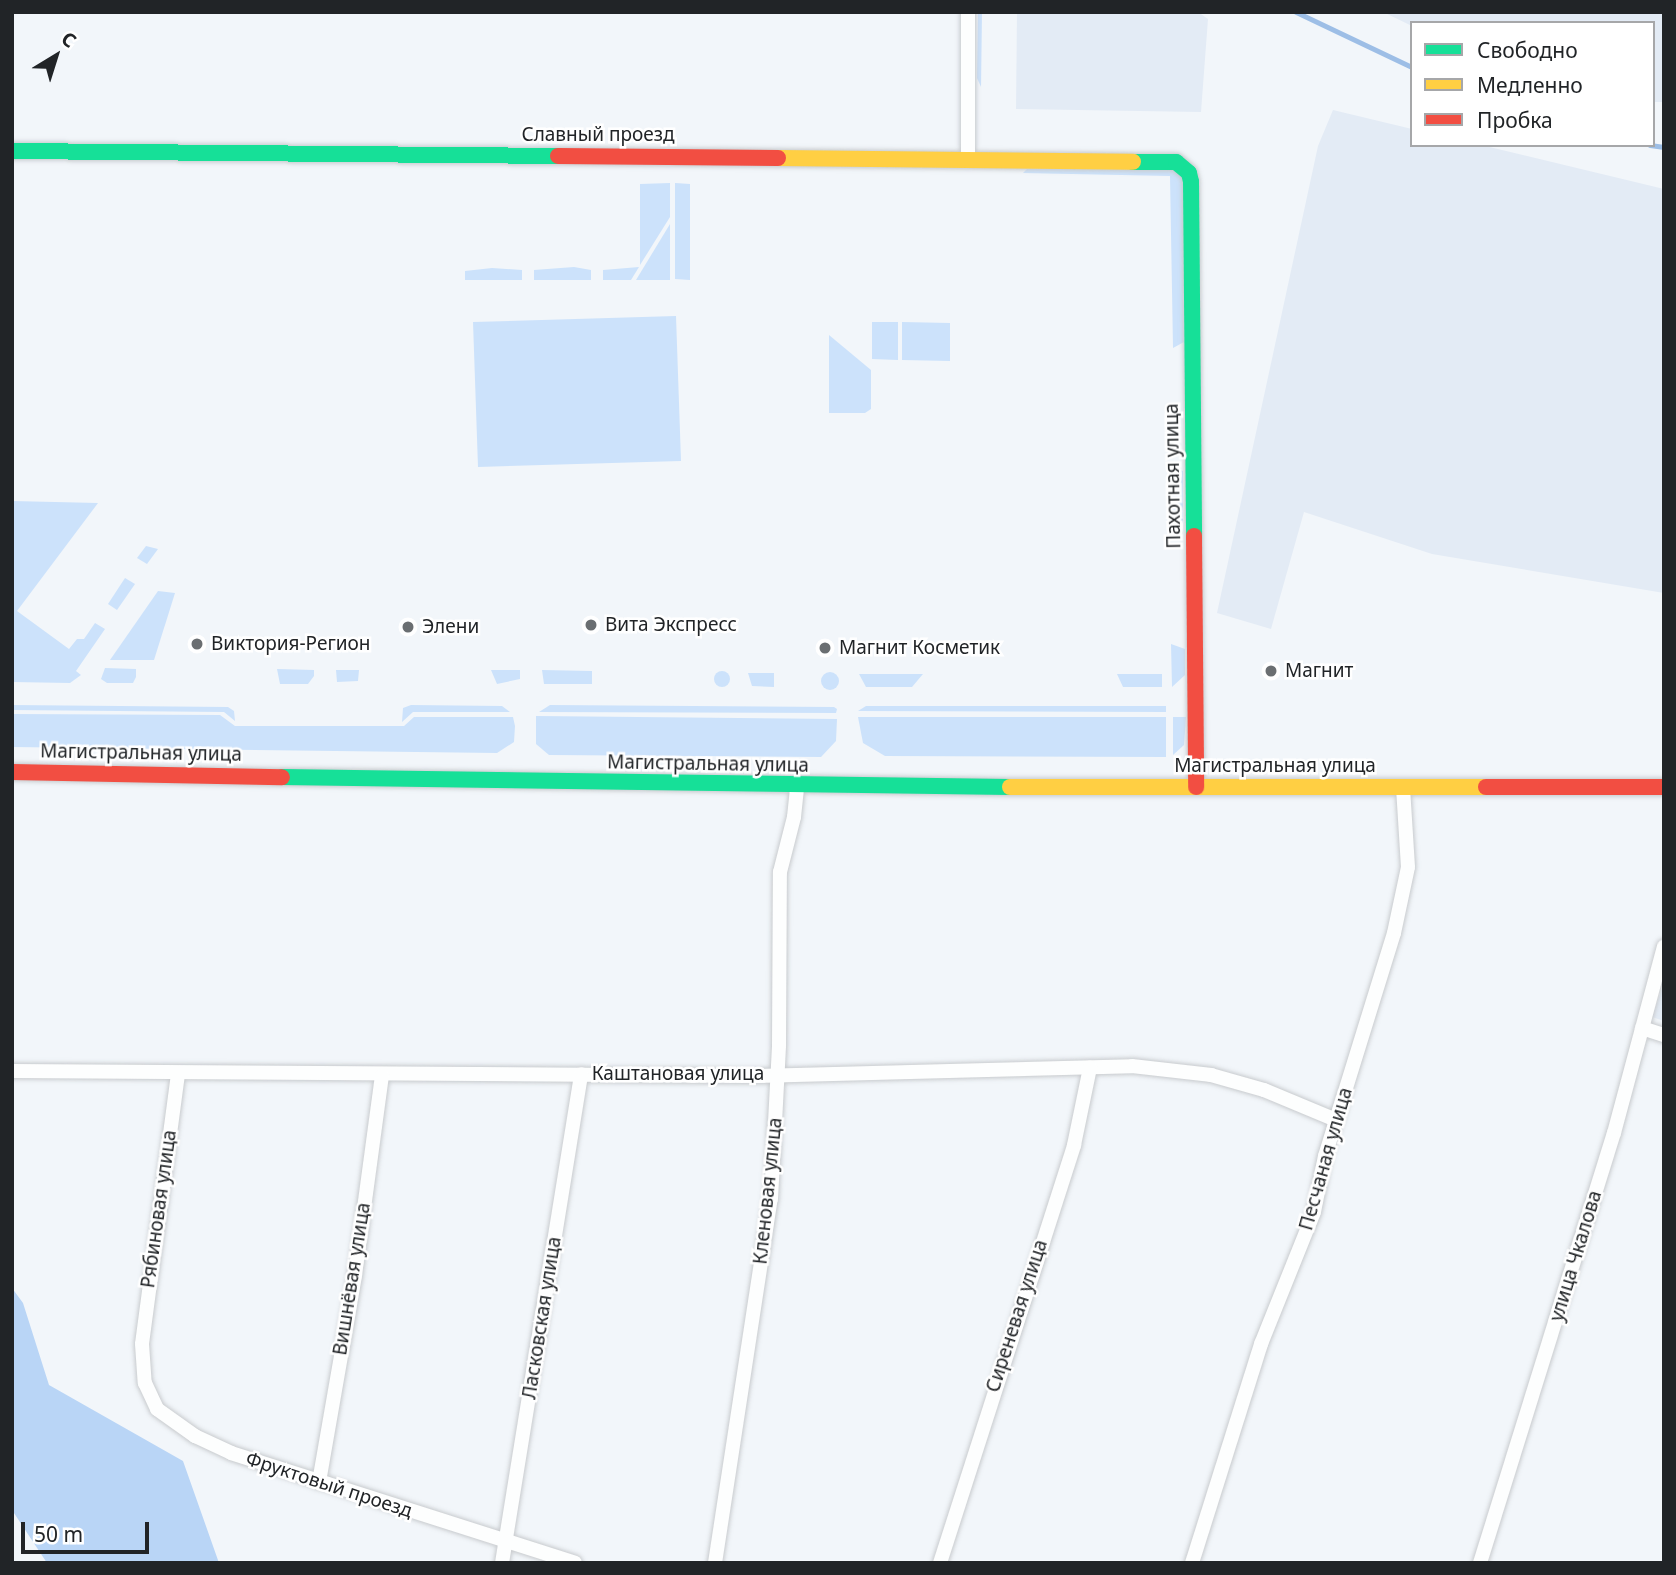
<!DOCTYPE html>
<meta charset="utf-8">
<style>
body{margin:0}
#map{position:relative;width:1676px;height:1575px;overflow:hidden;background:#f2f6fa;font-family:"Noto Sans",sans-serif}
div>[style]{position:absolute}
.built>*{inset:0;background:#e3ebf5}
.green>*{inset:0;background:#cce2fb}
.round{border-radius:50%}
.forest>*{inset:0;background:#b9d5f6}
.stream>*{height:5px;margin:-2.5px;padding:0 2.5px;transform-origin:2.5px;border-radius:2.5px;background:#9dbee6}
.roads{filter:drop-shadow(0 0 2px #c8cbce) drop-shadow(0 0 2px #c8cbce)}
.street>*{height:14px;margin:-7px;padding:0 7px;transform-origin:7px;border-radius:7px;background:#fdfefe}
.fast>*{height:16px;margin:-8px;padding:0 8px;transform-origin:8px;border-radius:8px;background:#16e098}
.slow>*{height:16px;margin:-8px;padding:0 8px;transform-origin:8px;border-radius:8px;background:#ffcf43}
.jam>*{height:16px;margin:-8px;padding:0 8px;transform-origin:8px;border-radius:8px;background:#f24e42}
.dots>*{width:19px;height:19px;translate:-50% -50%;box-sizing:border-box;border:4px solid #fff;border-radius:50%}
span{translate:-50% -50%;white-space:nowrap;text-align:center;line-height:1.15;-webkit-text-stroke:5px #fff;paint-order:stroke}
.street-label{font-size:19px;color:#212427}
.poi-label{font-size:19px;color:#212427}
.left{translate:0 -50%;text-align:left}
.frame{position:absolute;inset:0;border:14px solid #212427;pointer-events:none}
.legend{position:absolute;left:1410px;top:21px;width:245px;height:126px;box-sizing:border-box;background:#fff;border:2px solid #a6a7a9;margin:0;padding:9px 12px;list-style:none;font-size:21px;color:#212427}
.legend li{display:flex;align-items:center;gap:14px;height:35px}
.legend b{width:35px;border:2px solid #a6a7a9}
.north{position:absolute;left:21px;top:21px;width:70px;height:70px;-webkit-text-stroke:5px #fff;paint-order:stroke;rotate:38deg;font-size:19px;font-weight:700;line-height:28px;text-align:center;color:#212427}
.north::after{content:'';display:block;margin:auto;width:24px;height:32px;background:#212427;clip-path:polygon(50% 0,100% 100%,50% 72%,0 100%)}
.scale{position:absolute;left:21px;top:1522px;width:128px;height:32px;box-sizing:border-box;border:4px solid #212427;border-top:0;padding-left:9px;font-size:21px;line-height:24px;white-space:nowrap;color:#212427;-webkit-text-stroke:5px #fff;paint-order:stroke}
</style>
<div id="map">
<div class="built">
<i style="clip-path:polygon(1017px 12px,1198px 12px,1208px 19px,1201px 112px,1016px 109px)"></i>
<i style="clip-path:polygon(1383px 12px,1664px 12px,1664px 102px,1653px 102px,1653px 23px,1412px 26px)"></i>
<i style="clip-path:polygon(1333px 110px,1412px 129px,1412px 145px,1481px 145px,1664px 189px,1664px 593px,1432px 554px,1304px 512px,1271px 629px,1217px 613px,1318px 146px)"></i>
<i style="clip-path:polygon(1664px 983px,1664px 1021px,1652px 1017px)"></i>
</div>
<div class="green">
<i style="clip-path:polygon(978px 12px,982px 12px,981px 87px,977px 78px)"></i>
<i style="clip-path:polygon(1027px 169px,1171px 169px,1183px 175px,1184px 342px,1173px 348px,1170px 176px,1023px 173px)"></i>
<i style="clip-path:polygon(670px 183px,670px 217px,640px 265px,640px 184px)"></i>
<i style="clip-path:polygon(675px 183px,690px 184px,690px 280px,675px 279px)"></i>
<i style="clip-path:polygon(670px 224px,670px 280px,636px 280px)"></i>
<i style="clip-path:polygon(574px 267px,591px 270px,591px 280px,534px 280px,534px 270px)"></i>
<i style="clip-path:polygon(639px 267px,631px 280px,603px 280px,603px 270px)"></i>
<i style="clip-path:polygon(492px 268px,522px 270px,522px 280px,465px 280px,465px 271px)"></i>
<i style="clip-path:polygon(676px 316px,681px 461px,478px 467px,473px 322px)"></i>
<i style="clip-path:polygon(872px 322px,898px 322px,898px 360px,872px 359px)"></i>
<i style="clip-path:polygon(902px 322px,950px 323px,950px 361px,902px 360px)"></i>
<i style="clip-path:polygon(829px 335px,871px 370px,871px 409px,865px 413px,829px 413px)"></i>
<i style="clip-path:polygon(1170px 467px,1183px 471px,1183px 522px,1177px 529px,1170px 529px)"></i>
<i style="clip-path:polygon(12px 501px,98px 503px,17px 611px,69px 649px,77px 639px,84px 639px,95px 623px,105px 629px,76px 671px,81px 675px,70px 683px,12px 682px)"></i>
<i style="clip-path:polygon(146px 546px,158px 549px,147px 564px,137px 558px)"></i>
<i style="clip-path:polygon(125px 578px,135px 584px,117px 610px,108px 604px)"></i>
<i style="clip-path:polygon(158px 591px,175px 593px,154px 660px,110px 660px)"></i>
<i style="clip-path:polygon(1171px 644px,1185px 649px,1185px 675px,1172px 687px)"></i>
<i style="clip-path:polygon(105px 668px,136px 669px,136px 677px,133px 683px,107px 683px,101px 679px)"></i>
<i style="clip-path:polygon(277px 669px,314px 670px,314px 676px,308px 684px,280px 684px)"></i>
<i style="clip-path:polygon(336px 670px,359px 670px,358px 681px,337px 682px)"></i>
<i style="clip-path:polygon(491px 670px,520px 670px,520px 679px,497px 684px)"></i>
<i style="clip-path:polygon(542px 670px,592px 671px,592px 684px,544px 684px)"></i>
<i class="round" style="left:714px;top:671px;width:16px;height:16px"></i>
<i class="round" style="left:821px;top:672px;width:18px;height:18px"></i>
<i style="clip-path:polygon(748px 673px,774px 673px,774px 687px,752px 686px)"></i>
<i style="clip-path:polygon(859px 674px,923px 674px,912px 687px,866px 687px)"></i>
<i style="clip-path:polygon(1117px 674px,1162px 674px,1162px 687px,1123px 687px)"></i>
<i style="clip-path:polygon(12px 705px,228px 707px,234px 711px,235px 721px,224px 712px,12px 710px)"></i>
<i style="clip-path:polygon(411px 705px,502px 706px,510px 712px,413px 712px,402px 722px,403px 708px)"></i>
<i style="clip-path:polygon(550px 705px,834px 707px,837px 709px,836px 713px,539px 712px)"></i>
<i style="clip-path:polygon(866px 706px,1166px 706px,1166px 712px,858px 711px)"></i>
<i style="clip-path:polygon(12px 714px,220px 715px,235px 726px,404px 726px,414px 717px,513px 717px,515px 726px,514px 742px,497px 753px,12px 747px)"></i>
<i style="clip-path:polygon(536px 716px,837px 719px,836px 741px,821px 757px,549px 755px,536px 744px)"></i>
<i style="clip-path:polygon(858px 717px,1166px 717px,1166px 757px,885px 756px,863px 743px)"></i>
<i style="clip-path:polygon(1173px 717px,1186px 717px,1184px 745px,1173px 755px)"></i>
</div>
<div class="forest">
<i style="clip-path:polygon(12px 1288px,23px 1303px,49px 1385px,183px 1461px,219px 1563px,47px 1563px,12px 1510px)"></i>
</div>
<div class="stream">
<i style="left:1296px;top:12px;width:128px;rotate:25.4deg"></i>
<i style="left:1650px;top:145px;width:14px;rotate:8deg"></i>
</div>
<div class="roads">
<div class="street">
<i style="left:968px;top:158px;width:146px;rotate:-90deg"></i>
<i style="left:1642px;top:1028px;width:23px;rotate:18deg"></i>
<i style="left:12px;top:1071px;width:745px;rotate:0.38deg"></i>
<i style="left:757px;top:1076px;width:375px;rotate:-1.5deg"></i>
<i style="left:1132px;top:1066px;width:80px;rotate:6.5deg"></i>
<i style="left:1211px;top:1075px;width:55px;rotate:15.8deg"></i>
<i style="left:1264px;top:1090px;width:78px;rotate:22.6deg"></i>
<i style="left:178px;top:1074px;width:272px;rotate:97.6deg"></i>
<i style="left:142px;top:1344px;width:39px;rotate:86deg"></i>
<i style="left:145px;top:1383px;width:29px;rotate:65deg"></i>
<i style="left:157px;top:1409px;width:47px;rotate:35.4deg"></i>
<i style="left:195px;top:1436px;width:40px;rotate:25deg"></i>
<i style="left:231px;top:1453px;width:361px;rotate:17.7deg"></i>
<i style="left:319px;top:1482px;width:210px;rotate:-80.1deg"></i>
<i style="left:355px;top:1275px;width:201px;rotate:-82.3deg"></i>
<i style="left:502px;top:1563px;width:495px;rotate:-80.8deg"></i>
<i style="left:715px;top:1563px;width:368px;rotate:-81.3deg"></i>
<i style="left:771px;top:1199px;width:154px;rotate:-87deg"></i>
<i style="left:779px;top:1045px;width:173px;rotate:-89.7deg"></i>
<i style="left:780px;top:872px;width:57px;rotate:-75.7deg"></i>
<i style="left:794px;top:817px;width:30px;rotate:-84deg"></i>
<i style="left:940px;top:1563px;width:439px;rotate:-72.2deg"></i>
<i style="left:1074px;top:1145px;width:79px;rotate:-78.3deg"></i>
<i style="left:1192px;top:1563px;width:230px;rotate:-72.5deg"></i>
<i style="left:1261px;top:1344px;width:142px;rotate:-68.1deg"></i>
<i style="left:1314px;top:1212px;width:57px;rotate:-78.9deg"></i>
<i style="left:1325px;top:1156px;width:233px;rotate:-72.8deg"></i>
<i style="left:1394px;top:933px;width:67px;rotate:-78deg"></i>
<i style="left:1408px;top:867px;width:80px;rotate:-93.6deg"></i>
<i style="left:1480px;top:1563px;width:450px;rotate:-72.7deg"></i>
<i style="left:1614px;top:1133px;width:193px;rotate:-75deg"></i>
</div>
<div class="fast">
<i style="left:12px;top:151px;width:546px;rotate:0.52deg"></i>
<i style="left:1133px;top:162px;width:43px"></i>
<i style="left:1176px;top:162px;width:17px;rotate:40deg"></i>
<i style="left:1189px;top:173px;width:9px;rotate:77deg"></i>
<i style="left:1191px;top:182px;width:354px;rotate:89.5deg"></i>
<i style="left:282px;top:777px;width:728px;rotate:0.79deg"></i>
</div>
<div class="slow">
<i style="left:778px;top:158px;width:355px;rotate:0.6deg"></i>
<i style="left:1010px;top:787px;width:476px"></i>
</div>
<div class="jam">
<i style="left:558px;top:156px;width:220px;rotate:0.5deg"></i>
<i style="left:1194px;top:536px;width:251px;rotate:89.5deg"></i>
<i style="left:12px;top:772px;width:270px;rotate:1.1deg"></i>
<i style="left:1486px;top:787px;width:178px"></i>
</div>
</div>
<div class="dots">
<i style="left:591px;top:625px;background:#6a6e71"></i>
<i style="left:408px;top:627px;background:#6a6e71"></i>
<i style="left:197px;top:644px;background:#6a6e71"></i>
<i style="left:825px;top:648px;background:#6a6e71"></i>
<i style="left:1271px;top:671px;background:#6a6e71"></i>
</div>
<div class="street-label">
<span style="left:598px;top:135px">Славный проезд</span>
<span style="left:1173px;top:476px;rotate:-91deg">Пахотная улица</span>
<span style="left:141px;top:753px;rotate:1deg">Магистральная улица</span>
<span style="left:708px;top:764px;rotate:1deg">Магистральная улица</span>
<span style="left:1275px;top:766px">Магистральная улица</span>
<span style="left:678px;top:1074px">Каштановая улица</span>
<span style="left:1326px;top:1159px;rotate:-74deg">Песчаная улица</span>
<span style="left:768px;top:1191px;rotate:-84deg">Кленовая улица</span>
<span style="left:159px;top:1209px;rotate:-82deg">Рябиновая улица</span>
<span style="left:1576px;top:1256px;rotate:-73deg">улица Чкалова</span>
<span style="left:352px;top:1279px;rotate:-81deg">Вишнёвая улица</span>
<span style="left:1017px;top:1316px;rotate:-72deg">Сиреневая улица</span>
<span style="left:542px;top:1318px;rotate:-81deg">Ласковская улица</span>
<span style="left:329px;top:1485px;rotate:18deg">Фруктовый проезд</span>
</div>
<div class="poi-label">
<span class="left" style="left:605px;top:625px">Вита Экспресс</span>
<span class="left" style="left:422px;top:627px">Элени</span>
<span class="left" style="left:211px;top:644px">Виктория-Регион</span>
<span class="left" style="left:839px;top:648px">Магнит Косметик</span>
<span class="left" style="left:1285px;top:671px">Магнит</span>
</div>
<div class="frame"></div>
<ul class="legend">
<li><b style="height:9px;background:#16e098"></b>Свободно</li>
<li><b style="height:9px;background:#ffcf43"></b>Медленно</li>
<li><b style="height:9px;background:#f24e42"></b>Пробка</li>
</ul>
<div class="north">С</div>
<div class="scale">50 m</div>
</div>
